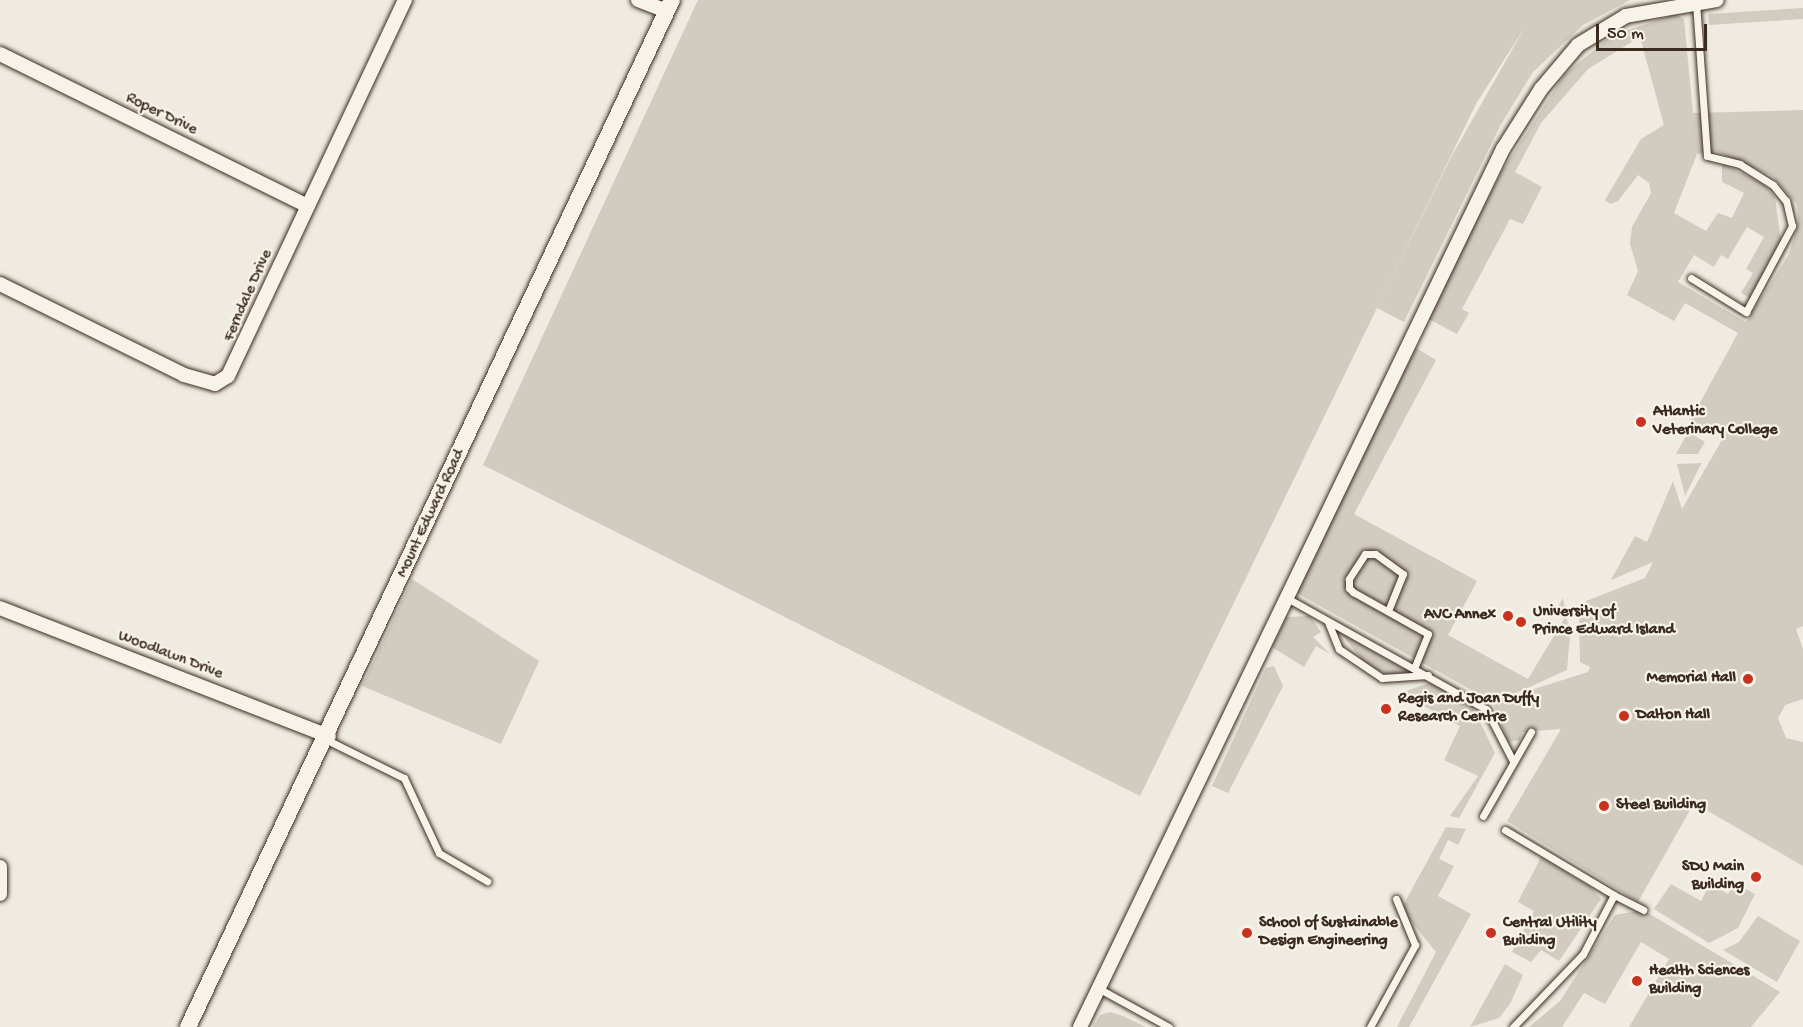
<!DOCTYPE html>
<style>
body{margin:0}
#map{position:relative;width:1803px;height:1027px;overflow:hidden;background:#efebe0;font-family:"Gochi Hand",sans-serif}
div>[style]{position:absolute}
.green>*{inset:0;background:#d1cbc0}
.roads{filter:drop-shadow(0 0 2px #3b2a1e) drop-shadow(0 0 2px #3b2a1e)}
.service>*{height:7px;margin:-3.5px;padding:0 3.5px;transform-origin:3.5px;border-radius:3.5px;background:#f7f3e8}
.minor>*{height:14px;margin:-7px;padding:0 7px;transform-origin:7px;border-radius:7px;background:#f7f3e8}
.tertiary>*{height:16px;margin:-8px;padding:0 8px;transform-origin:8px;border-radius:8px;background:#f7f3e8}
.dots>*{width:16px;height:16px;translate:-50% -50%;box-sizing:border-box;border:3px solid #f7f3e8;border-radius:50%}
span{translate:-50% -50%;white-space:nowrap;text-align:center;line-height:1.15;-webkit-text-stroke:4.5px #f7f3e8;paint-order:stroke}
.street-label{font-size:16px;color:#3b2a1e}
.poi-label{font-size:16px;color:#3b2a1e;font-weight:700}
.left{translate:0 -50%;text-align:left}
.right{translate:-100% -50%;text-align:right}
.scale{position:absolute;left:1596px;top:24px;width:111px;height:27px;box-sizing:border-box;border:3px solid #3b2a1e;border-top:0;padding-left:8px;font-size:18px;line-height:21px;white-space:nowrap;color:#3b2a1e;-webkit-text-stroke:4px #f7f3e8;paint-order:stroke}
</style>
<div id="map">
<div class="green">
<i style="clip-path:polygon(698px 0,1630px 0,1583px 25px,1533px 72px,1500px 126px,1404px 322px,1377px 308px,1450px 159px,1525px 27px,1476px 104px,1140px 796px,483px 465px)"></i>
<i style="clip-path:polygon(1803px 8px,1803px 19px,1709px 25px,1708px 14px)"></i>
<i style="clip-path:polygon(evenodd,1675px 14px,1684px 19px,1693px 113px,1803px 110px,1803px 626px,1796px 629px,1803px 649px,1803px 699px,1785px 705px,1778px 718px,1786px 738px,1803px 742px,1803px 866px,1694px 803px,1638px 902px,1507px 821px,1561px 729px,1522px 732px,1520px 740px,1508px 742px,1493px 702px,1295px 592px,1416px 348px,1436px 360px,1354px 514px,1477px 581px,1448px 635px,1528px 679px,1564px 619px,1554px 613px,1563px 598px,1570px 635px,1567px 670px,1503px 699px,1588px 672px,1590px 667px,1580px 662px,1579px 612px,1586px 601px,1645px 578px,1653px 562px,1611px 580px,1635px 536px,1647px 542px,1673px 481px,1682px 509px,1726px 433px,1710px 434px,1690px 421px,1738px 333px,1685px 303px,1674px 321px,1627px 295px,1638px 271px,1630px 244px,1632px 227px,1651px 193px,1649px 183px,1638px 175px,1618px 201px,1610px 204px,1605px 200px,1641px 139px,1664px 125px,1640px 37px,1588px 69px,1541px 123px,1515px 172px,1542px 187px,1523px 224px,1510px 219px,1462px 309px,1469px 313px,1457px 334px,1427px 318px,1502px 171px,1564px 75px,1611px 36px,1675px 14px,1716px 151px,1772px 176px,1797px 204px,1798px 224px,1789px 254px,1746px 322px,1678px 282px,1694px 255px,1714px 267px,1721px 255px,1728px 259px,1747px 227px,1764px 237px,1746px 269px,1753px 273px,1741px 293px,1750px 298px,1781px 242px,1775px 197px,1765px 185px,1722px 163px,1722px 182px,1744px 193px,1732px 218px,1718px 213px,1706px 231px,1674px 213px,1697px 154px,1716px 151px)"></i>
<i style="clip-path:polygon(1688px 432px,1705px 442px,1698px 454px,1676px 454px)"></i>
<i style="clip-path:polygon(1702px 463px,1700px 466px,1685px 496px,1677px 464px)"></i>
<i style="clip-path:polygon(412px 579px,539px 661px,501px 744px,362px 686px)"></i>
<i style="clip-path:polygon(1310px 616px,1321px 632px,1313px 637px,1330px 654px,1316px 646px,1304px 667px,1272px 647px,1286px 617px)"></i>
<i style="clip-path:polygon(1340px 632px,1414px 674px,1387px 674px,1367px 666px)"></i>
<i style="clip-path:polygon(1274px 666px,1283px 686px,1228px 793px,1212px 786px,1266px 668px)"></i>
<i style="clip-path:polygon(1432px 682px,1473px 707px,1495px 753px,1459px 818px,1450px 816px,1478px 776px,1444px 760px,1460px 726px,1400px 693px)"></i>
<i style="clip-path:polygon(1446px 827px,1466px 829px,1458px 845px,1448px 840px,1439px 859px,1454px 866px,1438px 896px,1471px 914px,1409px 1027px,1397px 1027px,1436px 952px,1401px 909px)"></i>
<i style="clip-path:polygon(1541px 857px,1591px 887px,1601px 899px,1559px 961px,1541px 950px,1531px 962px,1512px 952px,1534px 911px,1518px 902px)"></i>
<i style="clip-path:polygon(1735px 883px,1755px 894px,1738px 928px,1709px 943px,1654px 909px,1671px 884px,1701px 901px,1710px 884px,1728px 894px)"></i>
<i style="clip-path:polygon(1643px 910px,1780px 992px,1751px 1027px,1629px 1027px,1669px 959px,1641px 942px,1605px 1004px,1584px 993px,1562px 1027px,1529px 1027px,1560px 1001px,1615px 915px)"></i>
<i style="clip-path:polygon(1758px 916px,1800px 941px,1777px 982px,1723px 950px,1739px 942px)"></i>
<i style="clip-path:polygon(1505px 964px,1523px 975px,1510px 1004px,1499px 1018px,1470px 1027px)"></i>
<i style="clip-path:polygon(1110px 1012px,1123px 1016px,1146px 1027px,1093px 1027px,1100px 1015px)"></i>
</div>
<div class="roads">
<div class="service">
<i style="left:1691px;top:278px;width:65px;rotate:31.7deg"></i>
<i style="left:1746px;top:312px;width:98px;rotate:-61.9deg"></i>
<i style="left:1792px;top:226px;width:26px;rotate:-103deg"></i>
<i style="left:1786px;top:201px;width:21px;rotate:-129deg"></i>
<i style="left:1773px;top:185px;width:39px;rotate:-148deg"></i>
<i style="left:1740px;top:164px;width:34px;rotate:-166deg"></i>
<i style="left:1707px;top:156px;width:154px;rotate:-94.1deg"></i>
<i style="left:1287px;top:598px;width:228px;rotate:29.2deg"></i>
<i style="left:1486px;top:709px;width:59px;rotate:62.6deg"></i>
<i style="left:1388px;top:611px;width:40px;rotate:-68deg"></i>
<i style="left:1403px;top:574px;width:34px;rotate:-144deg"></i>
<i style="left:1375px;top:554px;width:10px;rotate:180deg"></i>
<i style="left:1365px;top:554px;width:30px;rotate:123deg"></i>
<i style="left:1349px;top:579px;width:9px;rotate:90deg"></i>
<i style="left:1349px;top:588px;width:6px;rotate:45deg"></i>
<i style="left:1353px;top:592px;width:86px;rotate:29.2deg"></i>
<i style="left:1428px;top:634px;width:37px;rotate:112deg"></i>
<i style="left:1328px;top:622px;width:29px;rotate:68deg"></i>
<i style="left:1339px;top:649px;width:52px;rotate:34deg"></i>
<i style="left:1382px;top:678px;width:46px;rotate:-3.7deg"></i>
<i style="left:327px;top:740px;width:86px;rotate:26.3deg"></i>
<i style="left:404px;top:778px;width:83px;rotate:65deg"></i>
<i style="left:439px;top:853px;width:56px;rotate:30.3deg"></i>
<i style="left:1483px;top:816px;width:97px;rotate:-60.3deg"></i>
<i style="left:1505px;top:830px;width:127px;rotate:30.8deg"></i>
<i style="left:1614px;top:895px;width:67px;rotate:117.7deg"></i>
<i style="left:1583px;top:954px;width:101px;rotate:133.8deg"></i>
<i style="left:1614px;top:895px;width:33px;rotate:27deg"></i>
<i style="left:1098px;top:988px;width:81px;rotate:28.8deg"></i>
<i style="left:1370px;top:1027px;width:94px;rotate:-61.2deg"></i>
<i style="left:1415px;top:945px;width:50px;rotate:-112.4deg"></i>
</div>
<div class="minor">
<i style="left:638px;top:0;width:31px;rotate:21deg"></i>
<i style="left:0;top:54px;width:343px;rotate:26.3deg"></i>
<i style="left:0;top:284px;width:205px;rotate:26.3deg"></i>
<i style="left:184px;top:375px;width:32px;rotate:16deg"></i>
<i style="left:215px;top:384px;width:15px;rotate:-32deg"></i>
<i style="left:228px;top:376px;width:416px;rotate:-64.8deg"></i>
<i style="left:0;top:608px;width:353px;rotate:21.3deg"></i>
<i style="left:0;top:867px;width:27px;rotate:90deg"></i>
<i style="left:1080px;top:1027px;width:975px;rotate:-64.28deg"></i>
<i style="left:1503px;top:149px;width:71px;rotate:-57.7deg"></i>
<i style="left:1541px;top:89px;width:57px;rotate:-49.9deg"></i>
<i style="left:1578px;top:45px;width:56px;rotate:-31.1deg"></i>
<i style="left:1626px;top:16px;width:92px;rotate:-10deg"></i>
</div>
<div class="tertiary">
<i style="left:188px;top:1027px;width:1135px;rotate:-64.77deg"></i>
</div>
</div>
<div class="dots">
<i style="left:1641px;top:422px;background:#c8321e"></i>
<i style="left:1508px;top:616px;background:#c8321e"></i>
<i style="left:1521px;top:622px;background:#c8321e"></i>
<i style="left:1748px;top:679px;background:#c8321e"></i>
<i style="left:1386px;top:709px;background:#c8321e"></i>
<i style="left:1624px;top:716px;background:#c8321e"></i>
<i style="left:1604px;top:806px;background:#c8321e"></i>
<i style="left:1756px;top:877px;background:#c8321e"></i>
<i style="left:1247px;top:933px;background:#c8321e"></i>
<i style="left:1491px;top:933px;background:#c8321e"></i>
<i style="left:1637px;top:981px;background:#c8321e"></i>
</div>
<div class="street-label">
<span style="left:161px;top:115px;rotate:26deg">Roper Drive</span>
<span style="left:249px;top:296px;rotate:-66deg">Ferndale Drive</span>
<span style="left:432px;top:514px;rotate:-65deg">Mount Edward Road</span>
<span style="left:170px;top:656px;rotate:21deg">Woodlawn Drive</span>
</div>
<div class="poi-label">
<span class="left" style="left:1653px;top:422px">Atlantic<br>Veterinary College</span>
<span class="left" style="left:1533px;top:622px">University of<br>Prince Edward Island</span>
<span class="right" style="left:1496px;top:616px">AVC Annex</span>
<span class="right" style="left:1736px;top:679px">Memorial Hall</span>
<span class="left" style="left:1398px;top:709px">Regis and Joan Duffy<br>Research Centre</span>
<span class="left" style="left:1636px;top:716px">Dalton Hall</span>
<span class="left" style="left:1616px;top:806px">Steel Building</span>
<span class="right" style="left:1744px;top:877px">SDU Main<br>Building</span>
<span class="left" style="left:1259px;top:933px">School of Sustainable<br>Design Engineering</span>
<span class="left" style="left:1503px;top:933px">Central Utility<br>Building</span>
<span class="left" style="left:1649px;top:981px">Health Sciences<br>Building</span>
</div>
<div class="scale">50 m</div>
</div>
